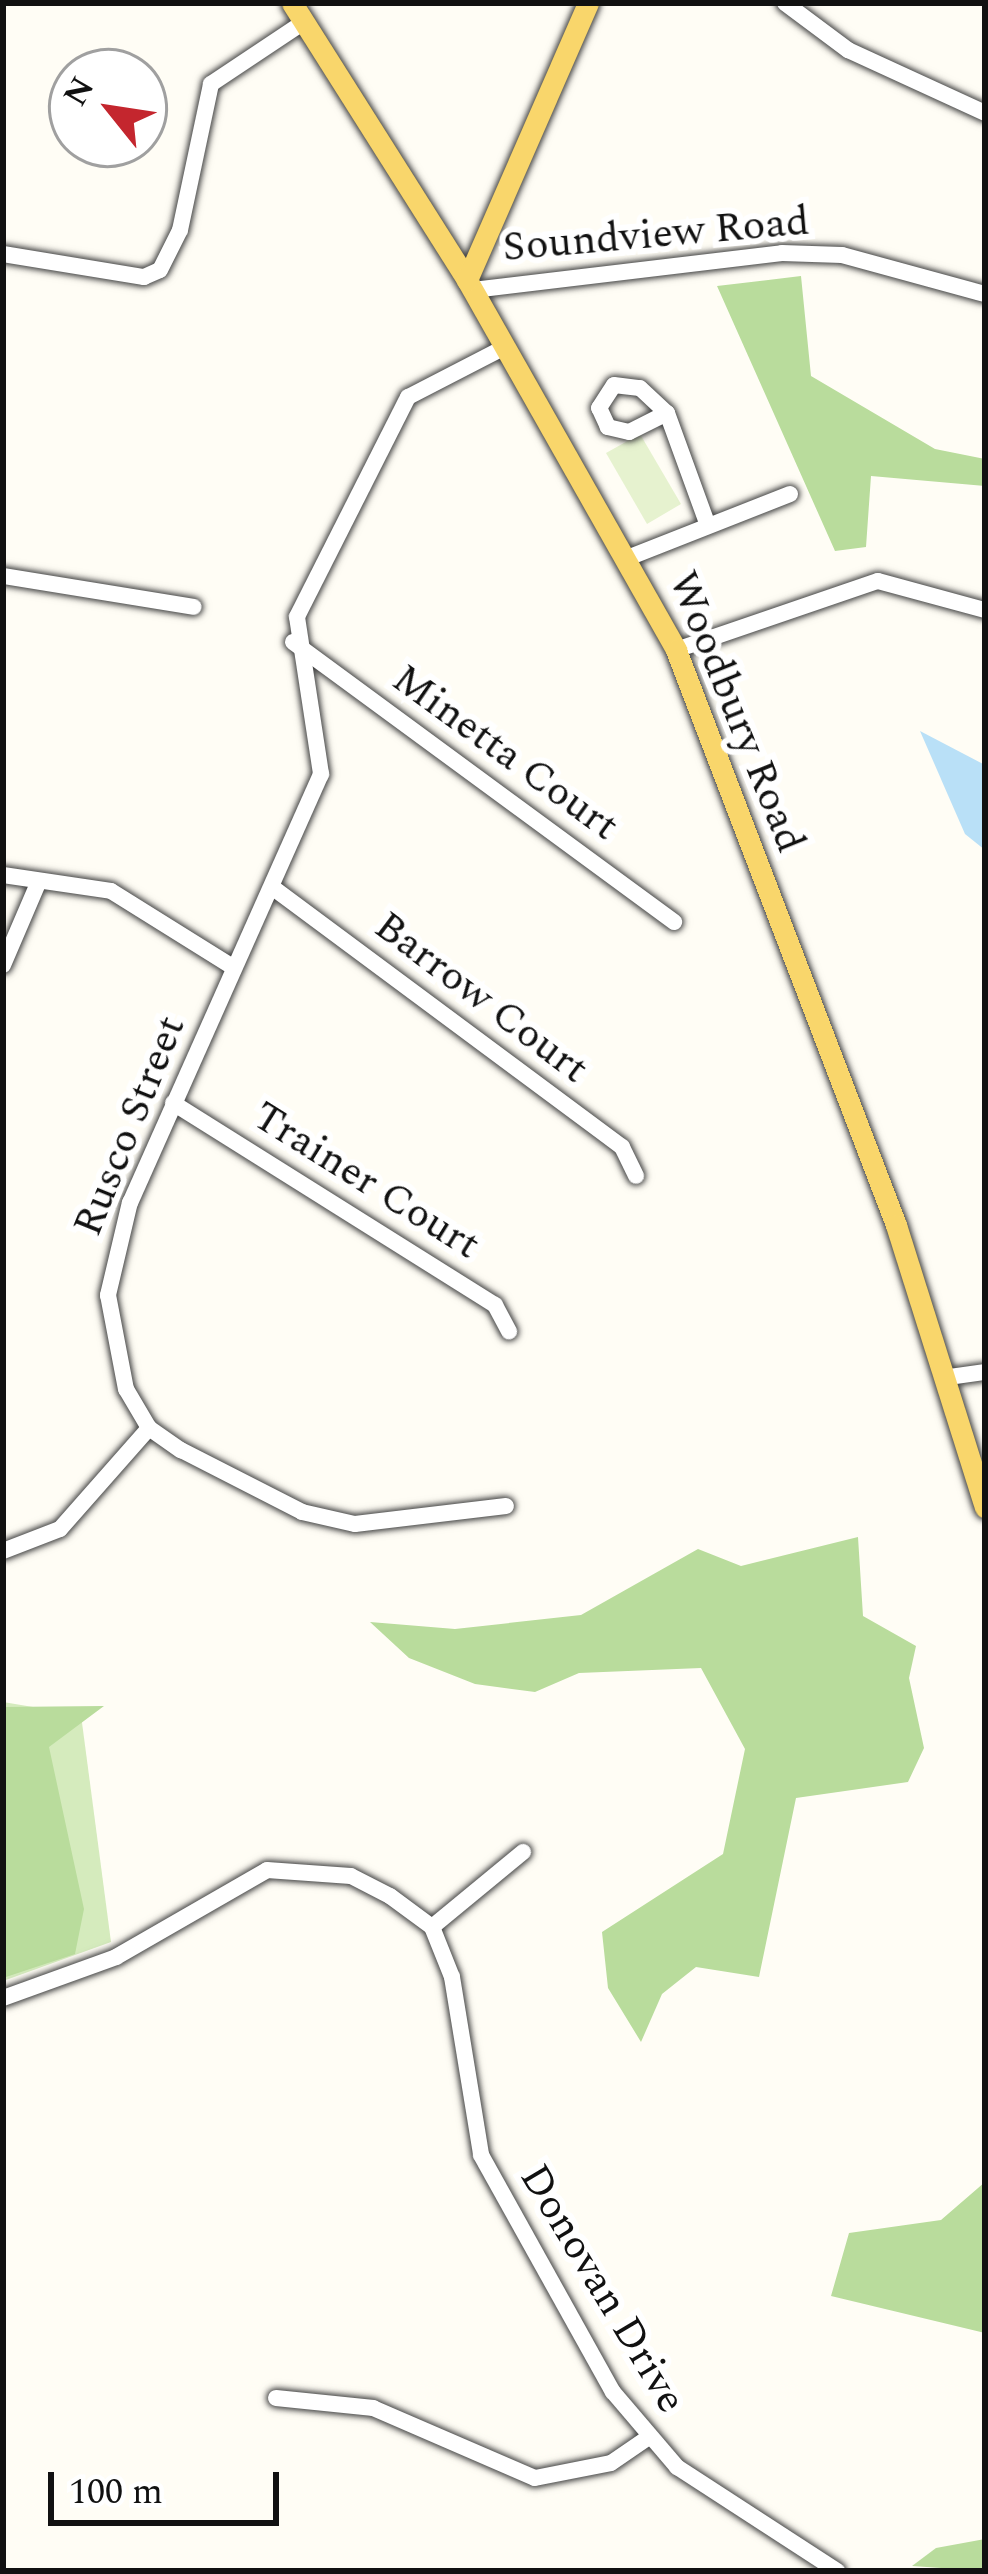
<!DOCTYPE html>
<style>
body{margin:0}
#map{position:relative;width:988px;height:2574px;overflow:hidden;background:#fffdf5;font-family:Spectral,serif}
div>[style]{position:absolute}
.green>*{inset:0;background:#d5ebbd}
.forest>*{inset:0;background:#b9dc9c}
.pitch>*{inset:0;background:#e6f2cf}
.water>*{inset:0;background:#b9e0f7}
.roads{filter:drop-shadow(0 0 3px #444) drop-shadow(0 0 3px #444)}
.minor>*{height:16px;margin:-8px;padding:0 8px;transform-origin:8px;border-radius:8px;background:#fff}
.major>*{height:21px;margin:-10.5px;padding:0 10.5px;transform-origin:10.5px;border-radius:10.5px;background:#f9d66b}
span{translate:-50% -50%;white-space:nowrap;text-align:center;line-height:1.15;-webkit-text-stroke:12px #fff;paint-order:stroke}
.street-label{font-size:42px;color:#111}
.frame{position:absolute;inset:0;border:6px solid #111;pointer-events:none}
.north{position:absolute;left:48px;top:48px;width:120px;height:120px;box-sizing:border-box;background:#fff;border:3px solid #a0a0a0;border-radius:50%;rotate:300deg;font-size:33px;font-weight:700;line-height:48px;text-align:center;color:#111}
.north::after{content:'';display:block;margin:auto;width:42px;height:54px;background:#c4262e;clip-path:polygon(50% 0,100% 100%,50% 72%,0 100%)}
.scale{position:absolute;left:48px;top:2472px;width:231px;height:54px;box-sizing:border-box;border:6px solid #111;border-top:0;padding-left:15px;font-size:36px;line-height:42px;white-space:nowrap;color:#111;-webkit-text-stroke:9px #fff;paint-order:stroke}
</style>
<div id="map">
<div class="green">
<i style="clip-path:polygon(3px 1702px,81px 1715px,111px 1942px,3px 1981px)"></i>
</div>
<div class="forest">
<i style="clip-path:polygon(801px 276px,811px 376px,935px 449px,985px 459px,985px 486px,871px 476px,866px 547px,835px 551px,717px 286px)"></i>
<i style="clip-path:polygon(858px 1537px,863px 1616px,916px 1646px,909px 1678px,924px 1748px,908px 1782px,796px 1798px,759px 1977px,696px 1967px,662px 1994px,641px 2042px,608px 1988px,602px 1932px,723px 1854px,745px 1749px,701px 1668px,579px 1673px,535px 1692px,475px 1684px,409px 1658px,370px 1622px,455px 1629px,581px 1615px,698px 1549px,741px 1566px)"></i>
<i style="clip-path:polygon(104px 1706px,49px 1747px,84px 1909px,75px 1954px,3px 1978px,3px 1707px)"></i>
<i style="clip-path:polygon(985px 2182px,985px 2333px,831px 2296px,849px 2233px,941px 2220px)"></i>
<i style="clip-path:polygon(985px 2539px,985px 2571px,912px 2566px,936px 2548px)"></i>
</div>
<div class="pitch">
<i style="clip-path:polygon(640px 434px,681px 504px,647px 524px,606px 453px)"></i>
</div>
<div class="water">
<i style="clip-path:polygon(920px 731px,985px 765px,985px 850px,965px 834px)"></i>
</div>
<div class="roads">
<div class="minor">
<i style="left:785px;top:3px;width:79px;rotate:36.7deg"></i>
<i style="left:848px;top:50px;width:151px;rotate:24.7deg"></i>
<i style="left:3px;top:254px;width:143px;rotate:9.3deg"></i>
<i style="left:144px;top:277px;width:17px;rotate:-24deg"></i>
<i style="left:160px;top:270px;width:45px;rotate:-63.4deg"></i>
<i style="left:180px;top:230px;width:149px;rotate:-78deg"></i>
<i style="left:211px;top:84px;width:112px;rotate:-33.7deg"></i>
<i style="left:473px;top:290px;width:311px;rotate:-6.8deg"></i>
<i style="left:782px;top:253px;width:60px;rotate:1.9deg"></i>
<i style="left:842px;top:255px;width:148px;rotate:15.3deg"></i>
<i style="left:505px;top:347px;width:109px;rotate:152.7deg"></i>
<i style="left:408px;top:397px;width:246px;rotate:116.8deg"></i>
<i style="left:297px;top:617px;width:159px;rotate:81.3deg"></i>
<i style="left:321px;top:774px;width:469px;rotate:114deg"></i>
<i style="left:130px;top:1202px;width:96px;rotate:103.3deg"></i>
<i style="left:108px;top:1295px;width:96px;rotate:79.2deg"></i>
<i style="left:126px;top:1389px;width:45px;rotate:59.5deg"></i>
<i style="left:149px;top:1428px;width:39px;rotate:35deg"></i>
<i style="left:181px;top:1450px;width:136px;rotate:27.1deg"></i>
<i style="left:302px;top:1512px;width:54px;rotate:12.8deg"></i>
<i style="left:355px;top:1524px;width:152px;rotate:-6.8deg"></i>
<i style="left:614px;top:385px;width:26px;rotate:7deg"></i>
<i style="left:640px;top:388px;width:37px;rotate:43deg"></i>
<i style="left:667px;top:413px;width:42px;rotate:153.4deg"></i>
<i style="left:629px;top:432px;width:22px;rotate:-167deg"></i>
<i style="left:608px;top:427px;width:21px;rotate:-115deg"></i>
<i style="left:599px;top:408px;width:27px;rotate:-57deg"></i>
<i style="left:667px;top:413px;width:117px;rotate:70deg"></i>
<i style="left:630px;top:557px;width:172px;rotate:-21.5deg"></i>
<i style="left:3px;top:576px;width:193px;rotate:9.2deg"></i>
<i style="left:293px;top:642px;width:473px;rotate:36.3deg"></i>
<i style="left:676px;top:650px;width:213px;rotate:-18.9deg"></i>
<i style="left:878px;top:581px;width:111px;rotate:15.2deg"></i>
<i style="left:3px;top:875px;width:109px;rotate:8.4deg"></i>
<i style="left:111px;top:891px;width:145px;rotate:32deg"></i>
<i style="left:272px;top:887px;width:436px;rotate:36.6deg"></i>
<i style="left:622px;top:1147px;width:32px;rotate:64deg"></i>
<i style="left:3px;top:965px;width:91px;rotate:-66.8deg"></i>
<i style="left:173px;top:1103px;width:380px;rotate:32.1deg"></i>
<i style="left:495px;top:1305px;width:30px;rotate:62deg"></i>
<i style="left:949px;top:1377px;width:36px;rotate:-8deg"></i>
<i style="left:3px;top:1551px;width:61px;rotate:-21.1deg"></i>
<i style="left:60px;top:1529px;width:135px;rotate:-48.6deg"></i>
<i style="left:432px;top:1927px;width:118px;rotate:-39.5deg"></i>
<i style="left:3px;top:1998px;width:120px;rotate:-19.9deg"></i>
<i style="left:116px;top:1957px;width:174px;rotate:-29.9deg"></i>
<i style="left:267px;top:1870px;width:84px;rotate:4.1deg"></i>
<i style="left:351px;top:1876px;width:44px;rotate:27.1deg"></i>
<i style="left:390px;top:1896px;width:52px;rotate:36.4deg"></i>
<i style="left:432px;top:1927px;width:54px;rotate:68.2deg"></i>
<i style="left:452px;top:1977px;width:180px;rotate:80.7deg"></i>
<i style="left:481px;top:2155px;width:271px;rotate:60.9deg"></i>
<i style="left:613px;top:2392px;width:99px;rotate:49.5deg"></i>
<i style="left:677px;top:2467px;width:191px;rotate:33deg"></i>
<i style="left:276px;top:2398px;width:98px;rotate:5.9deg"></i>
<i style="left:373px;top:2408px;width:176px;rotate:23.4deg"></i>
<i style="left:535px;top:2478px;width:77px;rotate:-11.2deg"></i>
<i style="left:611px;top:2463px;width:42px;rotate:-34.4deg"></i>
</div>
<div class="major">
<i style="left:292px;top:3px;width:328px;rotate:57.7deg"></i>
<i style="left:467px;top:280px;width:425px;rotate:60.5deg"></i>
<i style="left:676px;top:650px;width:616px;rotate:69.06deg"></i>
<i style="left:896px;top:1225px;width:296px;rotate:72.5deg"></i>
<i style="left:467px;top:280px;width:302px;rotate:-66.4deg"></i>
</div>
</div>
<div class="street-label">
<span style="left:656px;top:235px;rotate:-5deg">Soundview Road</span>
<span style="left:736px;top:712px;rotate:68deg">Woodbury Road</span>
<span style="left:505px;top:753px;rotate:36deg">Minetta Court</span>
<span style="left:481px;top:998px;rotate:37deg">Barrow Court</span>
<span style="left:130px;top:1126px;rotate:-68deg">Rusco Street</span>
<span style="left:366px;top:1181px;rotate:32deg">Trainer Court</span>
<span style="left:602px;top:2289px;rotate:59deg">Donovan Drive</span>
</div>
<div class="frame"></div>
<div class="north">N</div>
<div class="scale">100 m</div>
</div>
